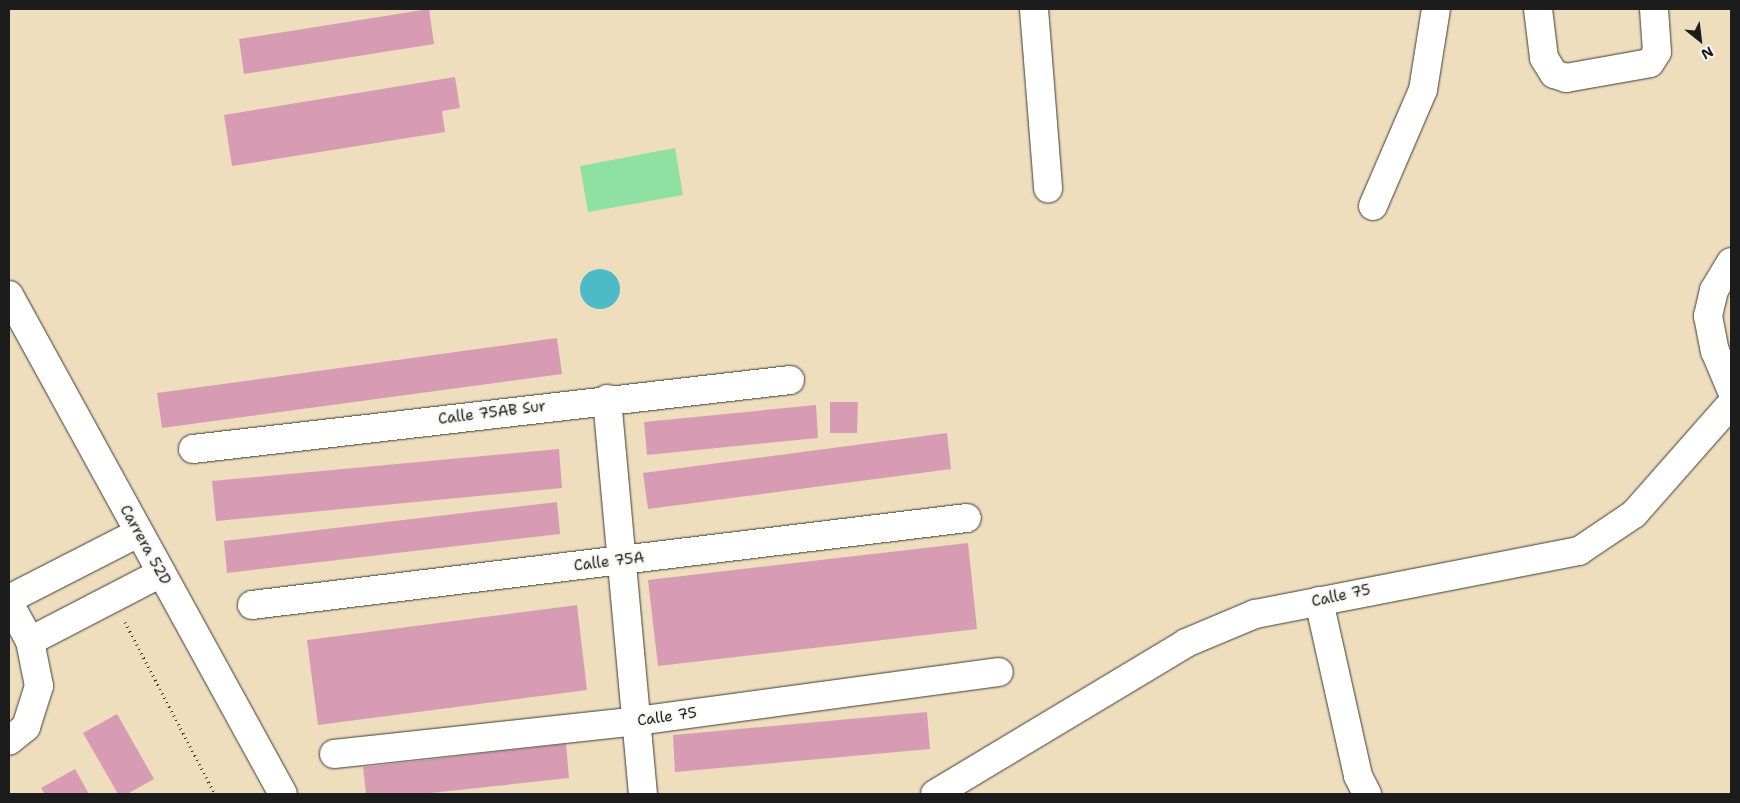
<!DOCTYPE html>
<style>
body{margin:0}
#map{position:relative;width:1740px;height:803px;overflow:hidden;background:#eedebe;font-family:"Shantell Sans",sans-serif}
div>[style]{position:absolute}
.green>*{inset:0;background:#8ee1a2}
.water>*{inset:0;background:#4dbbc7}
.round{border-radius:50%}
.building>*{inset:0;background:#d79cb4}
.path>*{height:3px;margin-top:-1.5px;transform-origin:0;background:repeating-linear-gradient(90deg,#3c3934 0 1px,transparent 0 5px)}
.roads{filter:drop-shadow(0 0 1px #3c3934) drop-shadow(0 0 1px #3c3934)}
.minor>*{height:28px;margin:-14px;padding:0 14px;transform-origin:14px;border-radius:14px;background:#fff}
span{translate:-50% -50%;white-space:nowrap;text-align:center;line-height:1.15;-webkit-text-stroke:4px #f6f6f2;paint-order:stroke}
.street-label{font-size:15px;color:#1c1c1c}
.frame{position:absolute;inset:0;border:10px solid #1c1c1c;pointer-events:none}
.north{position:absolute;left:1675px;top:15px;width:50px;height:50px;-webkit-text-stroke:4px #f6f6f2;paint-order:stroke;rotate:151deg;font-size:14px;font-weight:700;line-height:20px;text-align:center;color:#1c1c1c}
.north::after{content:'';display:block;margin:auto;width:18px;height:22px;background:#1c1c1c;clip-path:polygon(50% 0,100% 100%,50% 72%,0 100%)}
</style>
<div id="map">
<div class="green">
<i style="clip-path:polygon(675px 148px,683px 195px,588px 212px,580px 166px)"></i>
</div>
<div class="water">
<i class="round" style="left:580px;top:269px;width:40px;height:40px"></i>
</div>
<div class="building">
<i style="clip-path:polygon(429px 9px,434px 44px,244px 74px,239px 39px)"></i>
<i style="clip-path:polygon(455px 77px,460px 108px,442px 111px,445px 132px,232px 166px,224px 115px)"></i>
<i style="clip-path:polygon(557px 338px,562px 374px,162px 428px,157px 393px)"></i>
<i style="clip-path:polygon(830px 402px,858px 402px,857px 433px,830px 433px)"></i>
<i style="clip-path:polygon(816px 405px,818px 438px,647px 455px,644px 422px)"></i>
<i style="clip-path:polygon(947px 433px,951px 469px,648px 509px,643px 473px)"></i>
<i style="clip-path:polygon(559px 449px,562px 488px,216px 521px,212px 481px)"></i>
<i style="clip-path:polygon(557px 502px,560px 534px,227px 573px,224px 541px)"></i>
<i style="clip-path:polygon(968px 543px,977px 629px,658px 666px,648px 580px)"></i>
<i style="clip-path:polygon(577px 605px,587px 690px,318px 725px,307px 640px)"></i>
<i style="clip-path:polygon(927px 712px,930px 749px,675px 772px,673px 735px)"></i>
<i style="clip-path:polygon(117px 714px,154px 779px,127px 794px,118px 794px,83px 733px)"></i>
<i style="clip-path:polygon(566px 744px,569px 778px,421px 794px,366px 794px,363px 767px)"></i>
<i style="clip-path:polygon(75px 769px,89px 794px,45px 794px,41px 788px)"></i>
</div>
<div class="path">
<i style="left:125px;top:622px;width:194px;rotate:62.4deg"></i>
</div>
<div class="roads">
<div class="minor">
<i style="left:1034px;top:9px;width:180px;rotate:85.5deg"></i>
<i style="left:1538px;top:9px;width:49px;rotate:83deg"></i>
<i style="left:1544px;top:58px;width:19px;rotate:58deg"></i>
<i style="left:1554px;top:74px;width:13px;rotate:18deg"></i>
<i style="left:1566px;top:78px;width:85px;rotate:-10.1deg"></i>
<i style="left:1650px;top:63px;width:13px;rotate:-58deg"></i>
<i style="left:1657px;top:52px;width:43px;rotate:-94deg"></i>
<i style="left:1373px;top:206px;width:126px;rotate:-66.7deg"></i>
<i style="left:1423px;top:90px;width:82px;rotate:-80.9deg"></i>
<i style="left:1731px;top:262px;width:33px;rotate:121deg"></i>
<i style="left:1714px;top:290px;width:27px;rotate:103deg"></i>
<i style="left:1708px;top:316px;width:36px;rotate:79deg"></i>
<i style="left:1715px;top:351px;width:41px;rotate:67.2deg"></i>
<i style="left:9px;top:295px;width:569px;rotate:61.23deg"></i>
<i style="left:607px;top:399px;width:397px;rotate:84.8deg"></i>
<i style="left:193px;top:449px;width:601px;rotate:-6.59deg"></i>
<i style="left:9px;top:599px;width:145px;rotate:-27.1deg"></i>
<i style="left:1319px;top:601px;width:179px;rotate:77.4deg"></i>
<i style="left:1358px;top:776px;width:20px;rotate:63deg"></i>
<i style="left:9px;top:603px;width:43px;rotate:61.1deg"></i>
<i style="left:30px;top:641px;width:46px;rotate:78.7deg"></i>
<i style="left:39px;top:686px;width:43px;rotate:107.6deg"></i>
<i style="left:26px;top:727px;width:22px;rotate:141deg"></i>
<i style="left:252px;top:605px;width:720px;rotate:-6.94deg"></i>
<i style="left:30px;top:641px;width:148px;rotate:-27.4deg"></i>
<i style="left:334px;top:754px;width:305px;rotate:-6.2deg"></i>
<i style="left:637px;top:721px;width:365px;rotate:-7.7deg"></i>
<i style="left:935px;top:794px;width:293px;rotate:-31deg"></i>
<i style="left:1186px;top:643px;width:75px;rotate:-22.8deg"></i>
<i style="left:1255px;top:614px;width:330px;rotate:-11deg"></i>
<i style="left:1579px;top:551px;width:66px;rotate:-33.9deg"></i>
<i style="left:1634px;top:514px;width:147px;rotate:-48.6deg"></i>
</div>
</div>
<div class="street-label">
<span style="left:492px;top:413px;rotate:-7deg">Calle 75AB Sur</span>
<span style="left:145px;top:545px;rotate:61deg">Carrera 52D</span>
<span style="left:609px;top:562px;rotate:-7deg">Calle 75A</span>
<span style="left:1341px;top:596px;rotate:-12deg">Calle 75</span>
<span style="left:667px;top:717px;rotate:-8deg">Calle 75</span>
</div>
<div class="frame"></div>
<div class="north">N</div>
</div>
